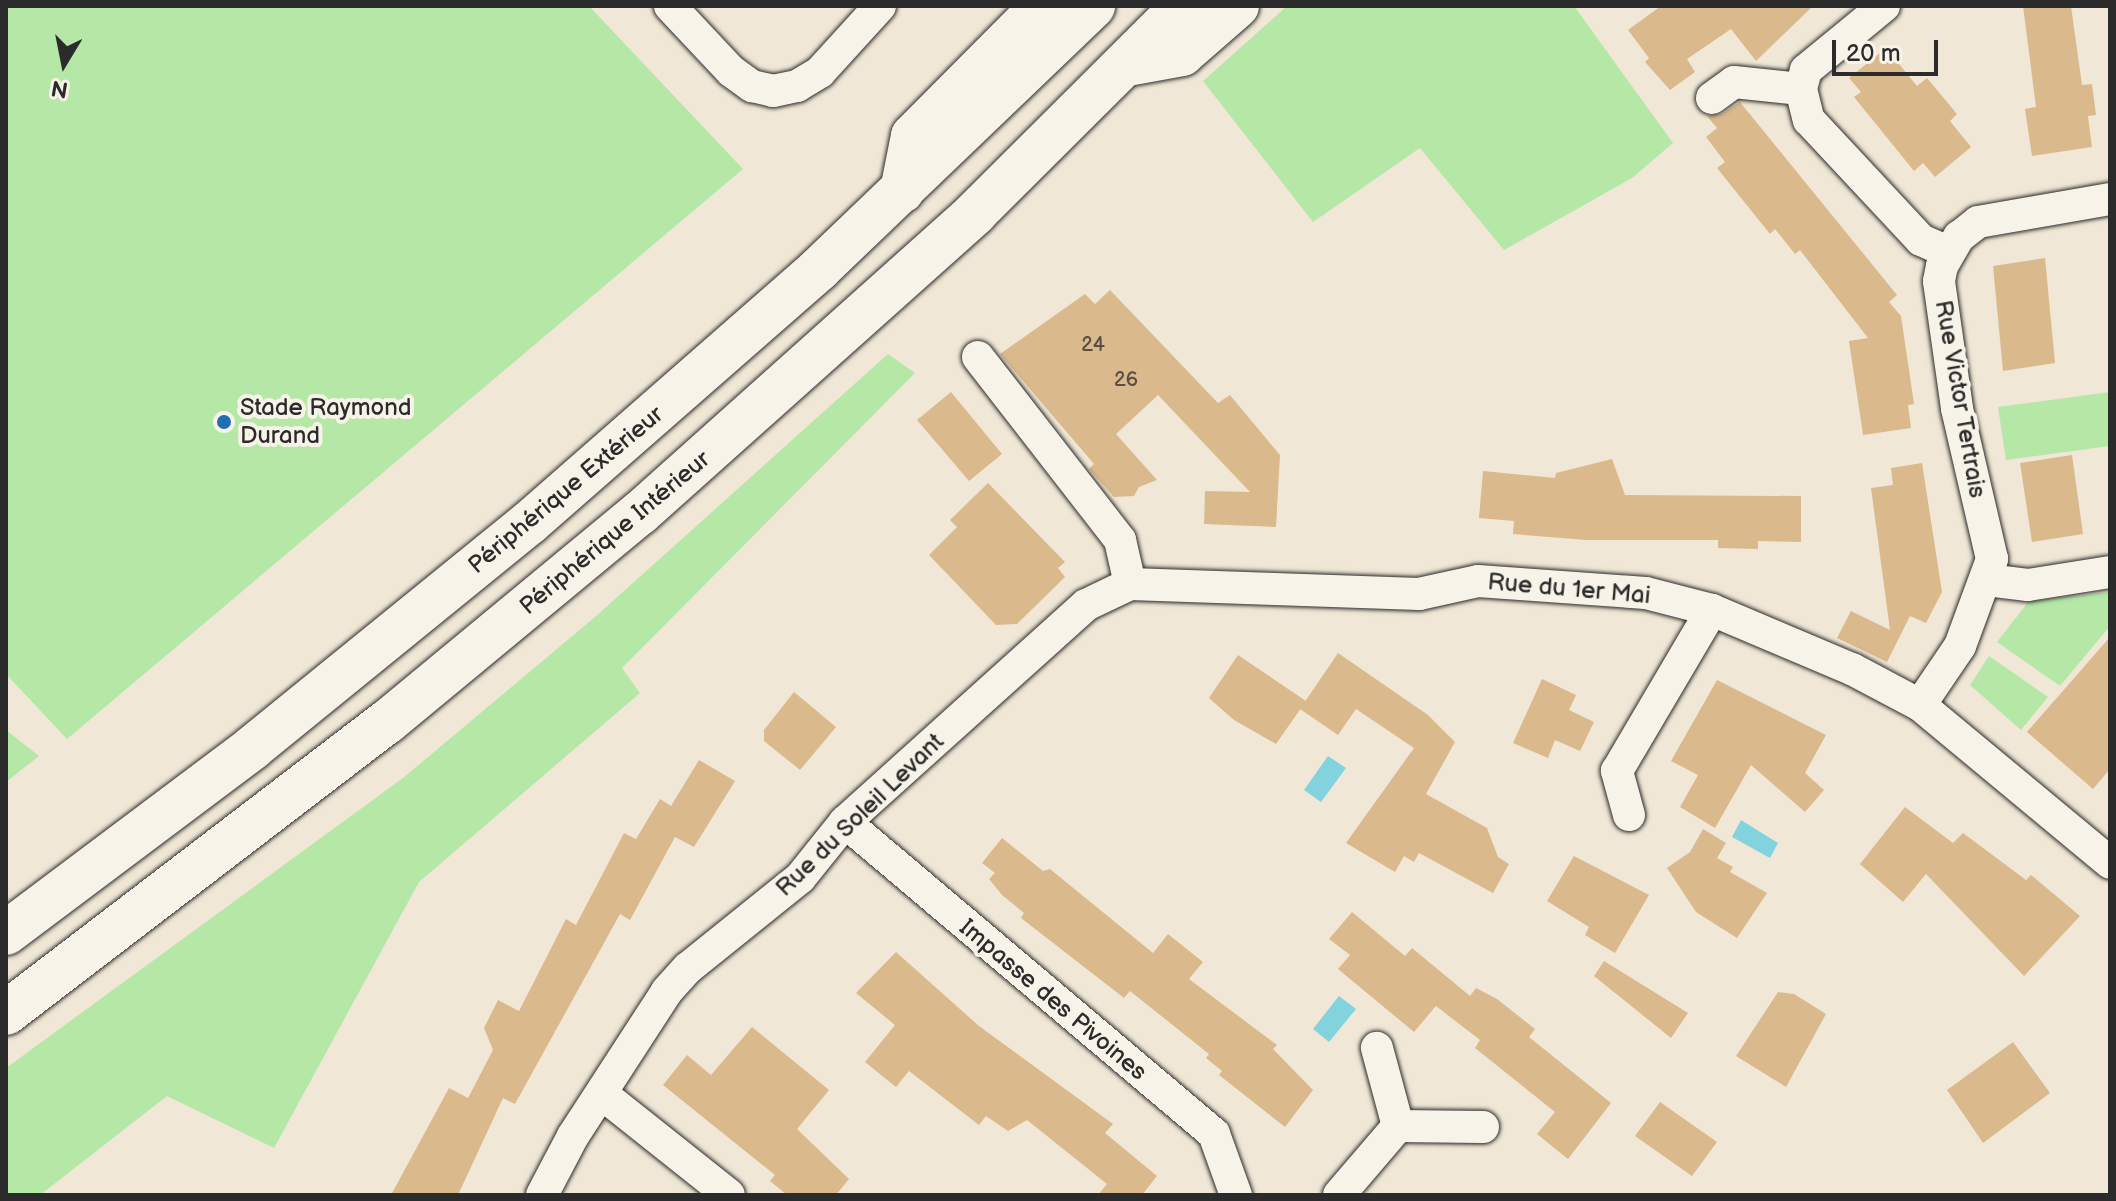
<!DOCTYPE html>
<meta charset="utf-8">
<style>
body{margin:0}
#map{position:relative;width:2116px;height:1201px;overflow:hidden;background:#f1e7d6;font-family:"Balsamiq Sans",sans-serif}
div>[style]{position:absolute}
.green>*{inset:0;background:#b5e7a7}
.water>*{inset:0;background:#83d3de}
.building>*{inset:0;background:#dab98d}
.roads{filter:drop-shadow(0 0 2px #2b2b2b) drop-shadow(0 0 2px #2b2b2b)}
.minor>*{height:32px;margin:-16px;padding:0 16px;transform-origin:16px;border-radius:16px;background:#f7f3e8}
.trunk>*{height:44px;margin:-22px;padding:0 22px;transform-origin:22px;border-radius:22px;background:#f7f3e8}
.dots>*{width:22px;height:22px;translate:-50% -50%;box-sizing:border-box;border:4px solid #f7f3e8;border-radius:50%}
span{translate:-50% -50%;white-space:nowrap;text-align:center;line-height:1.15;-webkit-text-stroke:8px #f7f3e8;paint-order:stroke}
.number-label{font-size:20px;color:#574e44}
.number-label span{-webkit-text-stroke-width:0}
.street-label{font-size:24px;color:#2b2b2b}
.poi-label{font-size:24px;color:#2b2b2b}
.left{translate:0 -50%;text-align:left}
.frame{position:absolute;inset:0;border:8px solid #2b2b2b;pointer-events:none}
.north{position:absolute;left:24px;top:24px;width:80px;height:80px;-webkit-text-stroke:6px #f7f3e8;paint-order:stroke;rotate:190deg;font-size:22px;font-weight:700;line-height:32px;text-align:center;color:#2b2b2b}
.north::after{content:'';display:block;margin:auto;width:28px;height:36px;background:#2b2b2b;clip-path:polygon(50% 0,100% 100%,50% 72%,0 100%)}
.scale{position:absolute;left:1832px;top:40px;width:106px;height:36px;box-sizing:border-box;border:4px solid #2b2b2b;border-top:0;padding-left:10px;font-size:24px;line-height:28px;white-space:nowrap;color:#2b2b2b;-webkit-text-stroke:6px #f7f3e8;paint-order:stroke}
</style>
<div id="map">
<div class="green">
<i style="clip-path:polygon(6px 6px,589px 6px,743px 169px,67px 739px,6px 674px)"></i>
<i style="clip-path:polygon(1287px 6px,1574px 6px,1673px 143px,1632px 178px,1504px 250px,1420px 148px,1313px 222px,1203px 81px)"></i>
<i style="clip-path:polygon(888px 354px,915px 373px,622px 668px,640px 693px,419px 882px,274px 1148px,167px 1096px,40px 1195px,6px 1195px,6px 1068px,403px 778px,595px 617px)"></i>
<i style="clip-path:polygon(2110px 392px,2110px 446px,2006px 460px,1998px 407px)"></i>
<i style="clip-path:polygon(2110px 592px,2110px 626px,2060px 686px,1997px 642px,2029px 601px)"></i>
<i style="clip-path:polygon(1989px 656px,2048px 697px,2021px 730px,1970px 685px)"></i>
<i style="clip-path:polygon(6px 730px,39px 756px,6px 782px)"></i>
</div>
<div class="water">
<i style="clip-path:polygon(1328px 756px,1346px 768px,1321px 802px,1304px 790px)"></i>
<i style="clip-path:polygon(1741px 820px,1778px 843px,1770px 858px,1732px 837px)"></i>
<i style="clip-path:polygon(1339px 996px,1356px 1009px,1329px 1042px,1313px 1029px)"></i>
</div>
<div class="building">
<i style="clip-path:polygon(1661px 6px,1813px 6px,1756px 61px,1731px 29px,1687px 59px,1695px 72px,1670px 90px,1645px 62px,1649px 58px,1628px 30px)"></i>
<i style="clip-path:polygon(2023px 6px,2071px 6px,2082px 85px,2092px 84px,2096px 115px,2088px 116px,2092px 147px,2032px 156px,2025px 109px,2036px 107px)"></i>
<i style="clip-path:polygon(1886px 48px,1917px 86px,1927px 78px,1957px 114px,1950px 121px,1971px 147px,1935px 177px,1923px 163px,1914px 171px,1854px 97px,1861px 92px,1849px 78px)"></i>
<i style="clip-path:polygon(1740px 102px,1897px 295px,1889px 302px,1901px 316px,1914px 404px,1908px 405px,1911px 428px,1863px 435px,1849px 341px,1868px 338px,1800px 250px,1795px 254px,1775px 229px,1770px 234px,1717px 168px,1725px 162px,1706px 137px,1717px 128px,1707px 116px,1722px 114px)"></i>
<i style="clip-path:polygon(2045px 258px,2055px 363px,2003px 371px,1993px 266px)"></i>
<i style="clip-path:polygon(1110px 290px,1218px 403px,1230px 395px,1280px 455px,1276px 527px,1204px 524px,1205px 491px,1250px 492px,1158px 395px,1116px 434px,1157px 480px,1139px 487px,1134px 496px,1114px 497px,1089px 469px,1094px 464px,1000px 354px,1085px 294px,1095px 304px)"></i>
<i style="clip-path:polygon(951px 392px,1002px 454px,969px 481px,917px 420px)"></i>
<i style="clip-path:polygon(2072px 455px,2083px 534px,2032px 542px,2020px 463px)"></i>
<i style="clip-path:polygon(1612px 459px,1625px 495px,1801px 496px,1801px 542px,1758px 541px,1758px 549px,1718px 548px,1718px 540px,1586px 540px,1513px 534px,1514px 521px,1479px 518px,1483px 471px,1555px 478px,1556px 473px)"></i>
<i style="clip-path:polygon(1922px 463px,1942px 592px,1926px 623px,1910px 616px,1887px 662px,1837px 638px,1851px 611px,1890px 630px,1871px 488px,1893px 485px,1891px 468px)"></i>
<i style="clip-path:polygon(988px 483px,1065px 562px,1058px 568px,1065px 577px,1017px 624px,996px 625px,929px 555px,957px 527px,950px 520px)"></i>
<i style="clip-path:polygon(2110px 637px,2110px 769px,2093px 789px,2027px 732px)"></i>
<i style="clip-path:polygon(1338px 653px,1428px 715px,1455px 742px,1426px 794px,1487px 828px,1498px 857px,1509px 864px,1493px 893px,1419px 853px,1414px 862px,1404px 856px,1395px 872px,1346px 843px,1414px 748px,1356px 709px,1338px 735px,1300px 709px)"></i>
<i style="clip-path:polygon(1238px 655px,1306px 701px,1276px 744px,1234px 720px,1209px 698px)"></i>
<i style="clip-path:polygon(1542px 679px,1576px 695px,1569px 710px,1594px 722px,1580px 751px,1555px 740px,1548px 758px,1513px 743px)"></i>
<i style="clip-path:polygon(1717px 680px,1826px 735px,1805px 773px,1824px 790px,1805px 812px,1751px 765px,1715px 828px,1680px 807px,1698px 775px,1671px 761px)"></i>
<i style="clip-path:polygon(794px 692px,836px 727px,800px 770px,764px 741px,764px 730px)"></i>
<i style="clip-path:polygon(699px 760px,735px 781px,694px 847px,675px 837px,630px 920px,620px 914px,515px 1104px,503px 1098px,458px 1195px,391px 1195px,449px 1088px,468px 1098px,493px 1050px,484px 1028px,498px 1000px,519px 1011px,566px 919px,576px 925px,624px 833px,636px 839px,660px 799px,671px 806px)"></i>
<i style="clip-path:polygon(1905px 807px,1953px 843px,1963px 833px,2026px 880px,2031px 875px,2080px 916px,2024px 976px,1926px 874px,1903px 902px,1860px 864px)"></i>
<i style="clip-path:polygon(1703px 829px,1726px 843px,1717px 858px,1733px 867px,1730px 872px,1767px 893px,1737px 938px,1696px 912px,1667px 868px,1690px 852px)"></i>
<i style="clip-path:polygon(1002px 838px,1043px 871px,1050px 869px,1153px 953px,1168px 934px,1203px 962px,1189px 979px,1277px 1045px,1273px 1049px,1313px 1090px,1285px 1127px,1219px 1075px,1222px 1071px,1206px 1058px,1209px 1054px,1130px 991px,1124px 998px,1021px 918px,1024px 913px,1002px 895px,989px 879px,995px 873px,982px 863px)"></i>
<i style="clip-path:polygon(1574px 856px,1649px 895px,1615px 953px,1585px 935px,1589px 927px,1547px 901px)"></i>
<i style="clip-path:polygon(1352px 912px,1405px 956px,1412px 948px,1470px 996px,1476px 988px,1497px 999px,1535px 1029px,1529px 1037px,1611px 1103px,1568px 1159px,1537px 1134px,1555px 1112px,1475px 1048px,1480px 1040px,1436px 1006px,1414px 1032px,1338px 969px,1350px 955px,1329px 939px)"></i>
<i style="clip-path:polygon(896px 952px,979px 1026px,1113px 1124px,1105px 1133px,1157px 1176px,1142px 1195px,1098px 1195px,1107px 1184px,1027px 1120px,1008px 1131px,986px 1116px,979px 1125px,909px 1071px,896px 1087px,865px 1062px,895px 1025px,856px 993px)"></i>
<i style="clip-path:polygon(1604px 961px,1688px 1013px,1671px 1038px,1594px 976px)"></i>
<i style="clip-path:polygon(1778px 992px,1794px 994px,1826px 1014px,1786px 1087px,1736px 1056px)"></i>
<i style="clip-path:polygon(752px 1027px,829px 1090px,797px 1129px,849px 1179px,836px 1195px,787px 1195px,770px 1181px,775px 1175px,663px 1085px,687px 1055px,711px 1075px)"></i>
<i style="clip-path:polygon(2013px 1042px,2050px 1093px,1983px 1143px,1947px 1090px)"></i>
<i style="clip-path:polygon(1660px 1102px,1717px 1142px,1692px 1176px,1635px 1136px)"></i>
</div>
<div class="roads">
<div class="minor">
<i style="left:670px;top:6px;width:89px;rotate:46.8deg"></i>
<i style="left:731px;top:71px;width:26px;rotate:36deg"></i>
<i style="left:752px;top:86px;width:22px;rotate:13deg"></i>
<i style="left:773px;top:91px;width:25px;rotate:-12deg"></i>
<i style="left:797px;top:86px;width:27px;rotate:-31deg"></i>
<i style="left:820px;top:72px;width:89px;rotate:-47.7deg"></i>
<i style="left:1884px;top:6px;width:101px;rotate:140.6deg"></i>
<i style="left:1806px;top:70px;width:20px;rotate:105deg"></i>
<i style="left:1801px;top:89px;width:32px;rotate:76deg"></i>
<i style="left:1809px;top:120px;width:164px;rotate:47deg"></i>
<i style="left:1921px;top:240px;width:30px;rotate:24deg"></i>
<i style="left:1712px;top:98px;width:27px;rotate:-36deg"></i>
<i style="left:1734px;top:82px;width:67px;rotate:6deg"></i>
<i style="left:978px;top:357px;width:232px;rotate:52.2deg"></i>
<i style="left:1120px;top:540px;width:45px;rotate:77.2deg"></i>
<i style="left:1130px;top:584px;width:289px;rotate:2deg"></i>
<i style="left:1419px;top:594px;width:60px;rotate:-12.4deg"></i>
<i style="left:1478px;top:581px;width:168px;rotate:4.1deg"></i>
<i style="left:1646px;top:593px;width:68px;rotate:14.4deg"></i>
<i style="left:1712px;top:610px;width:152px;rotate:22.9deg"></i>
<i style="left:1852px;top:669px;width:77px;rotate:27.9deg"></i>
<i style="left:1920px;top:705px;width:247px;rotate:39.7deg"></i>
<i style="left:1987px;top:580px;width:41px;rotate:7deg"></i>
<i style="left:2028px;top:585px;width:83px;rotate:-9deg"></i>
<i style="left:1920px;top:705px;width:71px;rotate:-55.9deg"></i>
<i style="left:1960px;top:646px;width:93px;rotate:-69.8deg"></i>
<i style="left:1992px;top:559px;width:155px;rotate:-103.1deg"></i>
<i style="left:1957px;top:408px;width:128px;rotate:-98.1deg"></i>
<i style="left:1939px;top:281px;width:15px;rotate:-79deg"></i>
<i style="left:1942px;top:266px;width:34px;rotate:-60deg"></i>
<i style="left:1959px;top:237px;width:24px;rotate:-38deg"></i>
<i style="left:1978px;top:222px;width:134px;rotate:-9.9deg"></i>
<i style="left:1629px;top:815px;width:46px;rotate:-105.3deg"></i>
<i style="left:1617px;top:771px;width:187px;rotate:-59.5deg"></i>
<i style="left:845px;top:822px;width:483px;rotate:40.2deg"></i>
<i style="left:1214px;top:1134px;width:65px;rotate:70.2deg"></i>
<i style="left:602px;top:1094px;width:162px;rotate:38.5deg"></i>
<i style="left:1398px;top:1126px;width:85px;rotate:0.7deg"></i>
<i style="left:542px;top:1195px;width:67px;rotate:-62.3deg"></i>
<i style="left:573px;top:1136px;width:173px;rotate:-57deg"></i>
<i style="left:667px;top:991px;width:31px;rotate:-48deg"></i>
<i style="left:688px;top:968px;width:144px;rotate:-38.8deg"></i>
<i style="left:800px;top:878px;width:72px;rotate:-51.2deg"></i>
<i style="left:845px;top:822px;width:324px;rotate:-42deg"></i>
<i style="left:1086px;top:605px;width:49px;rotate:-25.5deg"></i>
<i style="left:1339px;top:1195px;width:91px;rotate:-49.5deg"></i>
<i style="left:1398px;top:1126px;width:81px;rotate:-105.1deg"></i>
</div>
<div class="trunk">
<i style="left:1127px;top:64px;width:56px;rotate:-10.3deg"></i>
<i style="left:1182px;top:54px;width:73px;rotate:-41.1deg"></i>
<i style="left:902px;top:191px;width:56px;rotate:-78.7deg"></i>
<i style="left:913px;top:136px;width:183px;rotate:-45.2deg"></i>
<i style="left:6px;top:933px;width:308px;rotate:-36.9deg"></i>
<i style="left:252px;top:748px;width:357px;rotate:-39.1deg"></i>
<i style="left:529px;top:523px;width:386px;rotate:-41.2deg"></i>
<i style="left:819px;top:269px;width:380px;rotate:-43.8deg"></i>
<i style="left:6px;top:1013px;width:479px;rotate:-37.4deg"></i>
<i style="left:387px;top:722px;width:328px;rotate:-39.6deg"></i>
<i style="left:640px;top:513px;width:450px;rotate:-41.8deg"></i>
<i style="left:975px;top:213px;width:293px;rotate:-44.9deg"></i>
</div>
</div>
<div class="dots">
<i style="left:224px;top:422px;background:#1f6fb2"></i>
</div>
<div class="number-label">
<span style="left:1093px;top:345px">24</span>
<span style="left:1126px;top:380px">26</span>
</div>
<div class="street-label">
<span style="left:1960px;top:399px;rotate:80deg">Rue Victor Tertrais</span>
<span style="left:566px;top:490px;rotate:-40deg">Périphérique Extérieur</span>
<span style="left:615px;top:533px;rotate:-40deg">Périphérique Intérieur</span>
<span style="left:1569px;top:589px;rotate:5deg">Rue du 1er Mai</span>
<span style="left:860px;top:815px;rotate:-44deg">Rue du Soleil Levant</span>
<span style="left:1053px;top:1000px;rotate:40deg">Impasse des Pivoines</span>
</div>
<div class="poi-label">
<span class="left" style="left:240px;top:422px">Stade Raymond<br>Durand</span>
</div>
<div class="frame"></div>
<div class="north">N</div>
<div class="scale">20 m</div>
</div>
